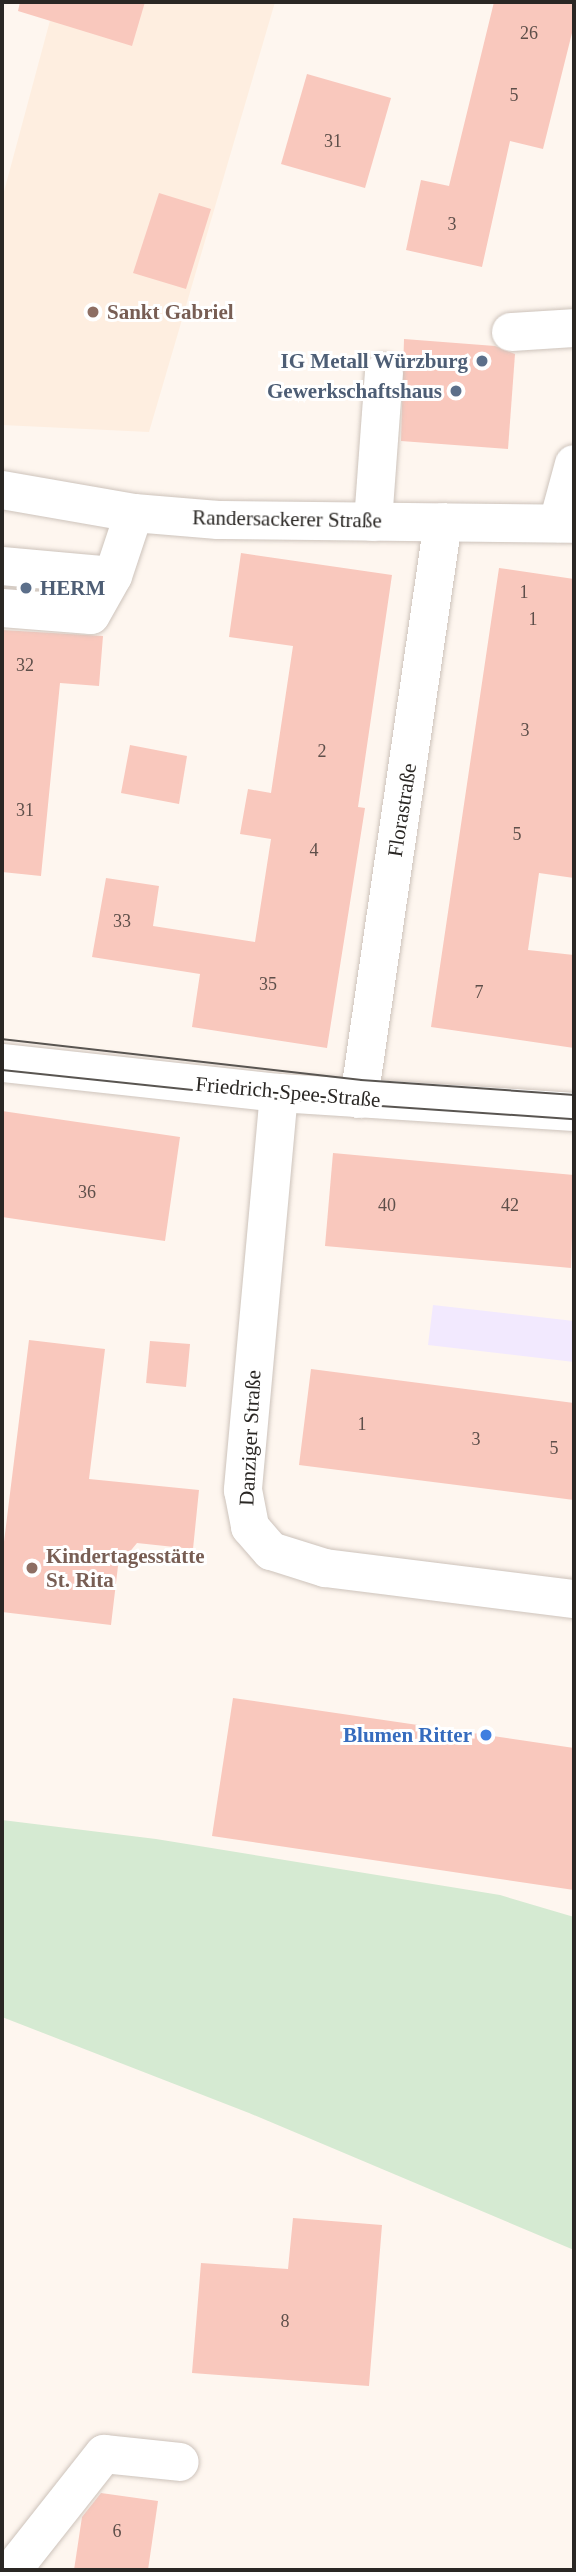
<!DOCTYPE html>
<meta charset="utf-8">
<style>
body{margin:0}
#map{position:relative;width:576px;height:2572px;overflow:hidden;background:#fef6ef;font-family:Georgia,serif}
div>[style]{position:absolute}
.built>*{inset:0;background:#feeee0}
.industrial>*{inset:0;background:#f2e9fe}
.green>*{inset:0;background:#d5ead2}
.building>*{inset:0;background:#f9c8bd}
.roads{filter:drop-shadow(0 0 2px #cdc3bb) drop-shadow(0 0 2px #cdc3bb)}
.minor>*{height:38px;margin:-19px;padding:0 19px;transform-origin:19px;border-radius:19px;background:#fff}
.tram>*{height:2px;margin:-1px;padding:0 1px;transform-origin:1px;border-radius:1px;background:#595551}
.dots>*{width:19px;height:19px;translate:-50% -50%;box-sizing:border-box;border:4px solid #fff;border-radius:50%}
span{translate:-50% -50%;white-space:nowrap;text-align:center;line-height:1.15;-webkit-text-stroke:6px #fff;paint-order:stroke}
.number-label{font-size:18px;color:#5e4f4a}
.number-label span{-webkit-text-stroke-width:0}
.education-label{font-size:21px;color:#785e54;font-weight:700}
.left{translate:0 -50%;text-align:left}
.service-label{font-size:21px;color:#4e5e75;font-weight:700}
.right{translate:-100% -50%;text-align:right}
.street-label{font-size:21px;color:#2a2724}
.shop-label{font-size:21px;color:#366cbe;font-weight:700}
.frame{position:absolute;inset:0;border:4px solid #2a2724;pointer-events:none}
</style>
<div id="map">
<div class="built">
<i style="clip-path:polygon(55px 2px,275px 2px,149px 432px,2px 425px,2px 199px)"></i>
</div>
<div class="industrial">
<i style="clip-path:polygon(433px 1305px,574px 1321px,574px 1362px,428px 1345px)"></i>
</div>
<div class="green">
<i style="clip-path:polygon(2px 1820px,156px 1839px,500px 1895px,574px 1917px,574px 2250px,249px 2113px,2px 2017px)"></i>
</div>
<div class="building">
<i style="clip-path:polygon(20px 2px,145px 2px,132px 46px,18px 11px)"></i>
<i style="clip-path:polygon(494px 2px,574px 2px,574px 25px,543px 149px,510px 141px,482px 267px,406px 250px,421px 180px,449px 186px)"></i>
<i style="clip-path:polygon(307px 74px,391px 98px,365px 188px,281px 164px)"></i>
<i style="clip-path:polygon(159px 193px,211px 209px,186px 289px,133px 273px)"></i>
<i style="clip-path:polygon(404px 339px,495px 346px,515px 354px,508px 449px,401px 441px)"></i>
<i style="clip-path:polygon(241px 553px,392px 575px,358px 807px,365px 808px,327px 1048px,192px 1027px,200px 974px,92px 957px,106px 878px,159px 886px,153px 926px,255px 942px,271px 839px,240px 834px,248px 789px,271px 793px,293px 646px,229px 637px)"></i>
<i style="clip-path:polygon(499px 568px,574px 579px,574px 878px,539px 873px,528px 950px,574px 955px,574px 1048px,431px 1027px)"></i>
<i style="clip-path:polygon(2px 630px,103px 636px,99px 686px,60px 683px,41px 876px,2px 872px)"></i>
<i style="clip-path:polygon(130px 745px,187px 756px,179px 804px,121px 793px)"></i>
<i style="clip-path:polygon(2px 1111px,180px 1137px,165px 1241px,2px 1217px)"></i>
<i style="clip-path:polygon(333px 1153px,574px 1175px,571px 1268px,325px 1246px)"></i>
<i style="clip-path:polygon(29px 1340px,105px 1349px,89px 1479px,199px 1490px,193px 1549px,137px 1543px,118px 1566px,111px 1625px,2px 1612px,2px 1558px)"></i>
<i style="clip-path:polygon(150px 1341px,190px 1344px,186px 1387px,146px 1383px)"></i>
<i style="clip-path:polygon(311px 1369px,574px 1403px,574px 1500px,299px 1465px)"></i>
<i style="clip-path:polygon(233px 1698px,574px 1748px,574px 1890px,212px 1836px)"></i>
<i style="clip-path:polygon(293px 2218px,382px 2225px,369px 2386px,192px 2373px,201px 2263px,288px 2269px)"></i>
<i style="clip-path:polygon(101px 2493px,158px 2501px,148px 2570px,74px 2570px,82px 2517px)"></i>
</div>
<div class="roads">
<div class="minor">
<i style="left:511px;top:332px;width:63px;rotate:-3.6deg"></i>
<i style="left:2px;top:490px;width:134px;rotate:9.9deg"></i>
<i style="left:134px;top:513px;width:84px;rotate:4.8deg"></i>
<i style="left:218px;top:520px;width:356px;rotate:0.6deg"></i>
<i style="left:373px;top:522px;width:150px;rotate:-85.8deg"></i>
<i style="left:558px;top:523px;width:61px;rotate:-74.8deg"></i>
<i style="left:2px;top:566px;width:111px;rotate:5.1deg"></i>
<i style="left:2px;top:608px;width:89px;rotate:4.5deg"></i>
<i style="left:91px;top:615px;width:45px;rotate:-60.6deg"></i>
<i style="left:113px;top:576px;width:66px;rotate:-71.6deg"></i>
<i style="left:2px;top:1063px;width:279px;rotate:6.2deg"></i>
<i style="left:279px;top:1093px;width:296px;rotate:3.7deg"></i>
<i style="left:279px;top:1093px;width:399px;rotate:95.2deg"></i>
<i style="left:243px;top:1490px;width:38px;rotate:79deg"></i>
<i style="left:250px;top:1527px;width:32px;rotate:49deg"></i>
<i style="left:271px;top:1551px;width:57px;rotate:17.5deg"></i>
<i style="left:325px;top:1568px;width:251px;rotate:7.1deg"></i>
<i style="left:359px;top:1099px;width:583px;rotate:-81.72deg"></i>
<i style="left:18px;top:2570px;width:11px;rotate:-75deg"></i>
<i style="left:21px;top:2559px;width:134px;rotate:-51.7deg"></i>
<i style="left:104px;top:2454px;width:76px;rotate:6deg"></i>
</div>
</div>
<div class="tram">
<i style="left:2px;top:1039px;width:361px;rotate:6.5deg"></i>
<i style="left:361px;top:1080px;width:214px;rotate:4deg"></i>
<i style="left:2px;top:1070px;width:278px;rotate:6deg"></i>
<i style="left:278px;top:1099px;width:297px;rotate:3.9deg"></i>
</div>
<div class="dots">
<i style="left:93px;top:312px;background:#8d6e63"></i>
<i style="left:482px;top:361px;background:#5c6f8a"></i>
<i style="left:456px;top:391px;background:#5c6f8a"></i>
<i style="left:26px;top:588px;background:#5c6f8a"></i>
<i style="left:32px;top:1568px;background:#8d6e63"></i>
<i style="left:486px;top:1735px;background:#3f7fe0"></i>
</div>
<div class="number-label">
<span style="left:529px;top:33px">26</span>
<span style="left:514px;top:95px">5</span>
<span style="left:333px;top:141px">31</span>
<span style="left:452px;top:224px">3</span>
<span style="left:524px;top:592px">1</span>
<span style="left:533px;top:619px">1</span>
<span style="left:25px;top:665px">32</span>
<span style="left:525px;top:730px">3</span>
<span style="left:322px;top:751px">2</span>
<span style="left:25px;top:810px">31</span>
<span style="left:517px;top:834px">5</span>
<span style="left:314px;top:850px">4</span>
<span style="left:122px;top:921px">33</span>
<span style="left:268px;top:984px">35</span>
<span style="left:479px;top:992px">7</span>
<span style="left:87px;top:1192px">36</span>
<span style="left:387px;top:1205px">40</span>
<span style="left:510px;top:1205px">42</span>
<span style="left:362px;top:1424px">1</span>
<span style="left:476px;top:1439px">3</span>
<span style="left:554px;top:1448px">5</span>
<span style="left:285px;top:2321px">8</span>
<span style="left:117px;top:2531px">6</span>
</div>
<div class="education-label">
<span class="left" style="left:107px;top:312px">Sankt Gabriel</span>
<span class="left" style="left:46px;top:1568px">Kindertagesstätte<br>St. Rita</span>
</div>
<div class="service-label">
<span class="right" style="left:468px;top:361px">IG Metall Würzburg</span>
<span class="right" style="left:442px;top:391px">Gewerkschaftshaus</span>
<span class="left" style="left:40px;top:588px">HERM</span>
</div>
<div class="street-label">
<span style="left:287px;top:519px;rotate:1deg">Randersackerer Straße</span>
<span style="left:402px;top:810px;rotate:-81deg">Florastraße</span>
<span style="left:288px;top:1092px;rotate:5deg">Friedrich-Spee-Straße</span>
<span style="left:250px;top:1438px;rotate:-87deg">Danziger Straße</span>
</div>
<div class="shop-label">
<span class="right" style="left:472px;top:1735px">Blumen Ritter</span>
</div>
<div class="frame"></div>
</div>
